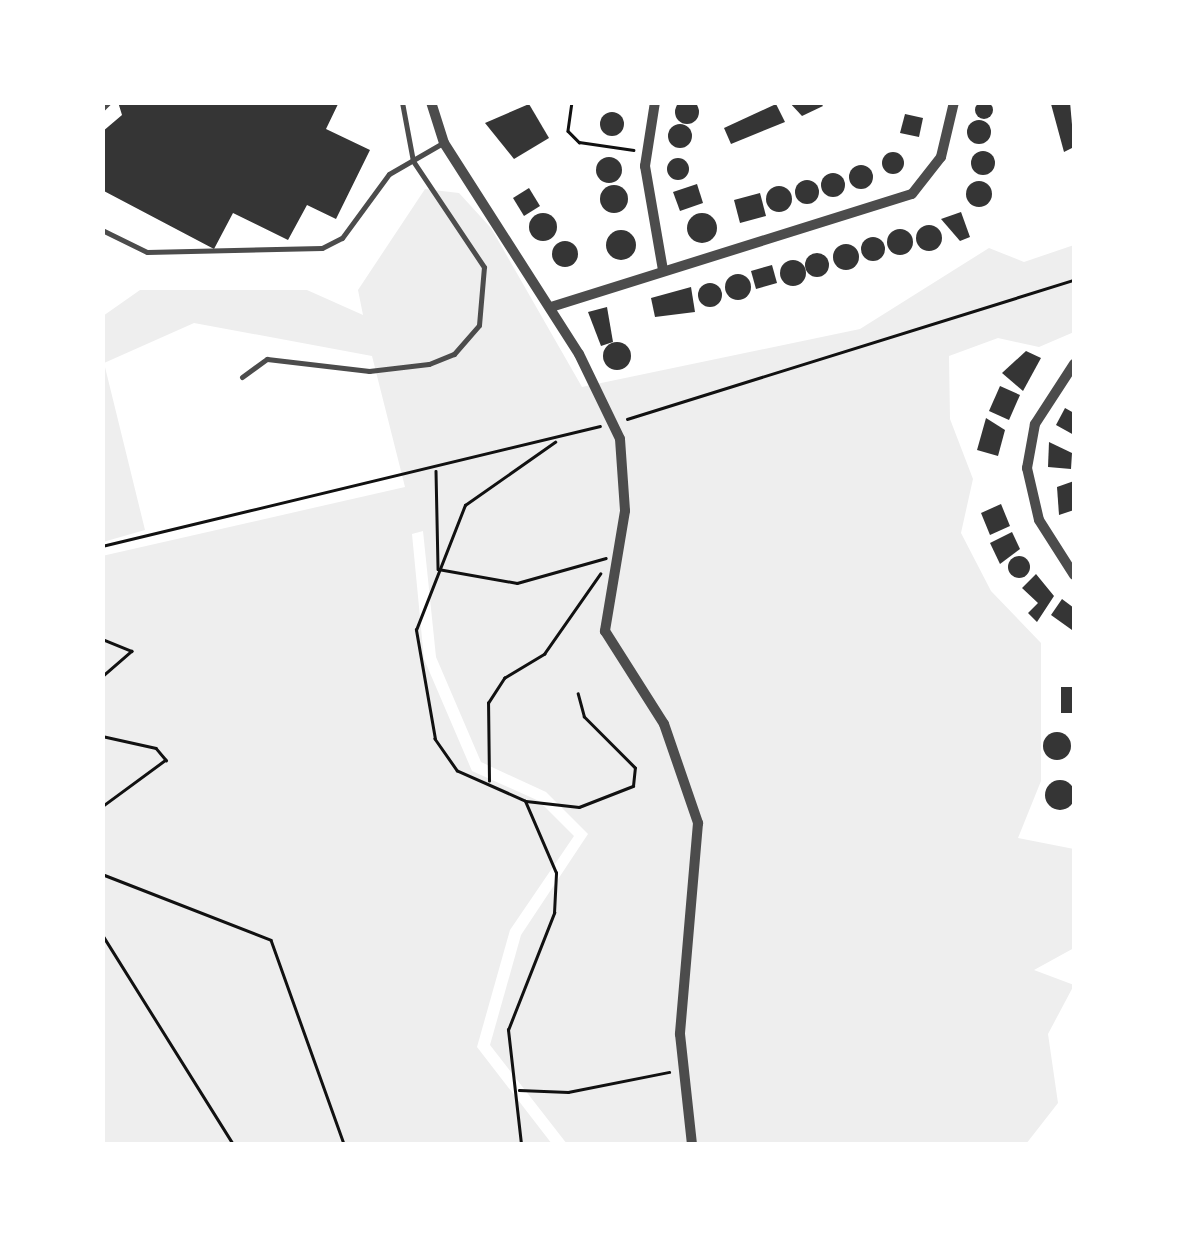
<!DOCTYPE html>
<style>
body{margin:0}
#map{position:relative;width:1177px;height:1247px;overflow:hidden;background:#fff;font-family:Raleway,sans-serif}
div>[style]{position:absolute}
.green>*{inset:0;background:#eee}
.building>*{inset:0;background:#353535}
.round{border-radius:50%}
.path>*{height:2.5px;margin:-1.25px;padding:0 1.25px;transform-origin:1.25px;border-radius:1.25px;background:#111}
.service>*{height:5px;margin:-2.5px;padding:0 2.5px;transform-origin:2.5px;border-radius:2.5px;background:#4c4c4c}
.minor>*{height:10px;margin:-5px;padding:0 5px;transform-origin:5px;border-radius:5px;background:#4c4c4c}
span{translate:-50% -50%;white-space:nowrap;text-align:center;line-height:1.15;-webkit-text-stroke:8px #fff;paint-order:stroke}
.frame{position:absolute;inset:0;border:105px solid #fff;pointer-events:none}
</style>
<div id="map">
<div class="green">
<i style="clip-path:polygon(425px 189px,459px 193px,491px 228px,582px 387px,860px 329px,989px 248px,1024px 262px,1074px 245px,1074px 332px,1039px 347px,998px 338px,949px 356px,950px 419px,973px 479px,961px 533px,991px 591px,1041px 643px,1041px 781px,1018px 838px,1074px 849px,1074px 948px,1034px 970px,1074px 985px,1048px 1034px,1058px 1103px,1026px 1144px,567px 1144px,490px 1045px,521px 935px,588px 834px,546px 792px,481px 762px,436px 657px,423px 531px,412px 534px,424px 659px,472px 771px,539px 801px,574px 836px,510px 930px,477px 1047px,552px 1144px,103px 1144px,102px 556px,405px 487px,372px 356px,194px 323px,104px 363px,145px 530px,103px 542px,103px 316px,140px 290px,307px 290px,363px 315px,358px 290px)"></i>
</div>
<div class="building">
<i class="round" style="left:675px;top:100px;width:24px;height:24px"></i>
<i class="round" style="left:975px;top:101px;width:18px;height:18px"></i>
<i style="clip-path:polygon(118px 102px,339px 102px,326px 129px,370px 150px,336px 219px,307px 205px,288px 240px,233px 213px,214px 249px,102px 190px,102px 132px,122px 115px)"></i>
<i style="clip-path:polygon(789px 102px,820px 102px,823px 106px,802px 116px)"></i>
<i style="clip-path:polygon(1070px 102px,1074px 147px,1064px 152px,1051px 104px)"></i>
<i style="clip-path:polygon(529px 104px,549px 138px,514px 159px,485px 123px)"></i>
<i style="clip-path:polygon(776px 104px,785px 122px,731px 144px,724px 128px)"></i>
<i class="round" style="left:600px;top:112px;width:24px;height:24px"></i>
<i style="clip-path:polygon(905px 114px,923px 118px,919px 137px,900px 133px)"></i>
<i class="round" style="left:967px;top:120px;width:24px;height:24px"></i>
<i class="round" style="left:668px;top:124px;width:24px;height:24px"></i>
<i class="round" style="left:971px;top:151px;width:24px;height:24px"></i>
<i class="round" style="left:882px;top:152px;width:22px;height:22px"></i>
<i class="round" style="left:596px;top:157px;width:26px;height:26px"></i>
<i class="round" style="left:667px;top:158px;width:22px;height:22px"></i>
<i class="round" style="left:849px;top:165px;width:24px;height:24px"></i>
<i class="round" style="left:821px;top:173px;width:24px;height:24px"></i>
<i class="round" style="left:795px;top:180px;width:24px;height:24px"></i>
<i class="round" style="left:966px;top:181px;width:26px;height:26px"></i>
<i style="clip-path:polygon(697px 184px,703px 203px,680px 211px,673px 192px)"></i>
<i class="round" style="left:600px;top:185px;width:28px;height:28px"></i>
<i class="round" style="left:766px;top:186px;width:26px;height:26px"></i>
<i style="clip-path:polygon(529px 188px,540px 206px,524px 216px,513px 198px)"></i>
<i style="clip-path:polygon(760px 193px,766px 216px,740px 223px,734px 200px)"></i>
<i style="clip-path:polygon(961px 212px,970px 237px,960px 241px,941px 219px)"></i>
<i class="round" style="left:687px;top:213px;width:30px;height:30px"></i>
<i class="round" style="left:529px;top:213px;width:28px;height:28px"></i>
<i class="round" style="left:916px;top:225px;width:26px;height:26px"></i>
<i class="round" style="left:887px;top:229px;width:26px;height:26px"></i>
<i class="round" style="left:606px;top:230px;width:30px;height:30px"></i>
<i class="round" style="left:861px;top:237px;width:24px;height:24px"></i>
<i class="round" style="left:552px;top:241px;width:26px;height:26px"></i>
<i class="round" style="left:833px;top:244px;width:26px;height:26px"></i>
<i class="round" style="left:805px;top:253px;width:24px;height:24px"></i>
<i class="round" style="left:780px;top:260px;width:26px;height:26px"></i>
<i style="clip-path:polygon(772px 265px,777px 283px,756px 289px,751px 271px)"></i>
<i class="round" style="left:725px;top:274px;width:26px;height:26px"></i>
<i class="round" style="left:698px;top:283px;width:24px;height:24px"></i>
<i style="clip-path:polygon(691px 287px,695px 312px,655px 317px,651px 298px)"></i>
<i style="clip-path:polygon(607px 307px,613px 342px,601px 346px,588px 312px)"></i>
<i class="round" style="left:603px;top:342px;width:28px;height:28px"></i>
<i style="clip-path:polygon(1026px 351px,1041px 358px,1023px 391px,1002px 373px)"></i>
<i style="clip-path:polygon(1000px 386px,1020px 395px,1009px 420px,989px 411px)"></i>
<i style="clip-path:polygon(1065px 408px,1074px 413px,1074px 435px,1056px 425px)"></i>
<i style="clip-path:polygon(986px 418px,1005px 430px,998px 456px,977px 450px)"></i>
<i style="clip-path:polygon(1049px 442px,1072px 453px,1071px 469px,1048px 467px)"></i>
<i style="clip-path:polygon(1074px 481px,1074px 510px,1059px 515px,1057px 487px)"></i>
<i style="clip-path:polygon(1001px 504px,1010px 526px,990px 535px,981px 513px)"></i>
<i style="clip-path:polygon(1012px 532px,1020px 549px,1000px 564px,990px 543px)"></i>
<i class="round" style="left:1008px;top:556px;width:22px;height:22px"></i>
<i style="clip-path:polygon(1036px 574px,1054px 596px,1037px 622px,1028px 613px,1038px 603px,1022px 588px)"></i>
<i style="clip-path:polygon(1062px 599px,1074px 608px,1072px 630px,1051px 615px)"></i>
<i style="clip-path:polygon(1061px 687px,1074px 687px,1074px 713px,1061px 713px)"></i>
<i class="round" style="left:1043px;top:732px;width:28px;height:28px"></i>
<i class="round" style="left:1045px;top:780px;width:30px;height:30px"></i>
</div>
<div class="path">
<i style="left:572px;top:102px;width:29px;rotate:98deg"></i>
<i style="left:568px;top:131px;width:16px;rotate:45deg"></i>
<i style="left:579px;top:142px;width:55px;rotate:8.4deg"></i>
<i style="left:627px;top:419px;width:468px;rotate:-17.3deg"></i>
<i style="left:436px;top:471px;width:98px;rotate:88.8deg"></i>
<i style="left:438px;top:569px;width:80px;rotate:10deg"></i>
<i style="left:517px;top:583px;width:92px;rotate:-15.7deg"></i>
<i style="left:102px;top:546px;width:512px;rotate:-13.55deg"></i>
<i style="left:102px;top:639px;width:32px;rotate:22deg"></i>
<i style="left:132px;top:651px;width:40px;rotate:139deg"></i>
<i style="left:102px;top:736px;width:55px;rotate:12.5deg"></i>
<i style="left:156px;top:748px;width:16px;rotate:50deg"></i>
<i style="left:166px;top:760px;width:79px;rotate:143.7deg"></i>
<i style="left:489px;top:781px;width:78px;rotate:-90.7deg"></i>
<i style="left:488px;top:703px;width:30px;rotate:-57deg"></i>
<i style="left:504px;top:678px;width:47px;rotate:-31deg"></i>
<i style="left:544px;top:654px;width:98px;rotate:-55deg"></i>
<i style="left:526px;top:801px;width:53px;rotate:6.5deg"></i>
<i style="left:579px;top:807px;width:58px;rotate:-21.3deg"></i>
<i style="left:633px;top:786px;width:18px;rotate:-84deg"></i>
<i style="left:635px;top:768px;width:72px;rotate:-135deg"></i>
<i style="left:584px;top:717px;width:24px;rotate:-105deg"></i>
<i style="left:102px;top:874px;width:181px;rotate:21.3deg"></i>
<i style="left:271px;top:940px;width:217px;rotate:70.3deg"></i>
<i style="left:102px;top:934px;width:248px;rotate:58deg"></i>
<i style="left:519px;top:1090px;width:49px;rotate:2.3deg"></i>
<i style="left:568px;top:1092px;width:103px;rotate:-11.2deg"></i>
<i style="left:521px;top:1144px;width:115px;rotate:-96.5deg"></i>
<i style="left:508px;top:1030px;width:126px;rotate:-68.5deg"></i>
<i style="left:554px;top:913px;width:40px;rotate:-87.1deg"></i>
<i style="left:556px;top:873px;width:78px;rotate:-113.3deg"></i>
<i style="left:525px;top:801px;width:74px;rotate:-156.2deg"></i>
<i style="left:457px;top:771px;width:39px;rotate:-125deg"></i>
<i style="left:435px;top:739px;width:111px;rotate:-99.9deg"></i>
<i style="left:416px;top:630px;width:134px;rotate:-68.6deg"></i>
<i style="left:465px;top:505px;width:110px;rotate:-35deg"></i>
</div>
<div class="service">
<i style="left:102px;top:109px;width:10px;rotate:-45deg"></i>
<i style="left:102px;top:230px;width:50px;rotate:26.1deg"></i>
<i style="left:147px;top:252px;width:175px;rotate:-1.3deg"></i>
<i style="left:322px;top:248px;width:22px;rotate:-27deg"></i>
<i style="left:342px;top:238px;width:79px;rotate:-53.7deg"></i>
<i style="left:389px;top:174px;width:60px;rotate:-30deg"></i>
<i style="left:242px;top:377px;width:31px;rotate:-36deg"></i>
<i style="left:267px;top:359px;width:103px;rotate:6.7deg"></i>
<i style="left:369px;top:371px;width:60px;rotate:-6.7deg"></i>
<i style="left:429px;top:364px;width:27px;rotate:-22deg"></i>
<i style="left:454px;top:354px;width:38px;rotate:-49deg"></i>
<i style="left:479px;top:325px;width:58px;rotate:-85.1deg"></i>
<i style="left:484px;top:267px;width:128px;rotate:-123.8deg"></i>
<i style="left:413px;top:161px;width:60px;rotate:-100.6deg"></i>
</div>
<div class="minor">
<i style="left:431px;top:102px;width:43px;rotate:72.4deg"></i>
<i style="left:444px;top:143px;width:250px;rotate:57.4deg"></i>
<i style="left:579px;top:354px;width:94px;rotate:64.2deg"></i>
<i style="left:620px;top:439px;width:72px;rotate:86deg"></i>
<i style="left:625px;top:511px;width:122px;rotate:99.5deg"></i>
<i style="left:605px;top:631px;width:110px;rotate:57.6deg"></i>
<i style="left:664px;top:724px;width:105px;rotate:71deg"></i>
<i style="left:698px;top:823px;width:212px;rotate:94.9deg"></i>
<i style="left:680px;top:1034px;width:111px;rotate:83.8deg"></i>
<i style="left:655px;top:102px;width:65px;rotate:98.9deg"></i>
<i style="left:645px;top:166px;width:106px;rotate:80.2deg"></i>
<i style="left:551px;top:307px;width:378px;rotate:-17.4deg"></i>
<i style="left:912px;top:194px;width:47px;rotate:-51.9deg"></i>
<i style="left:941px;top:157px;width:57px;rotate:-76.7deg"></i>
<i style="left:1074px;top:364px;width:72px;rotate:123deg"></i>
<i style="left:1035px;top:424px;width:45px;rotate:100.3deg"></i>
<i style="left:1027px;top:468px;width:53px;rotate:77deg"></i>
<i style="left:1039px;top:520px;width:65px;rotate:57.5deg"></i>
</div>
<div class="frame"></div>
</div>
